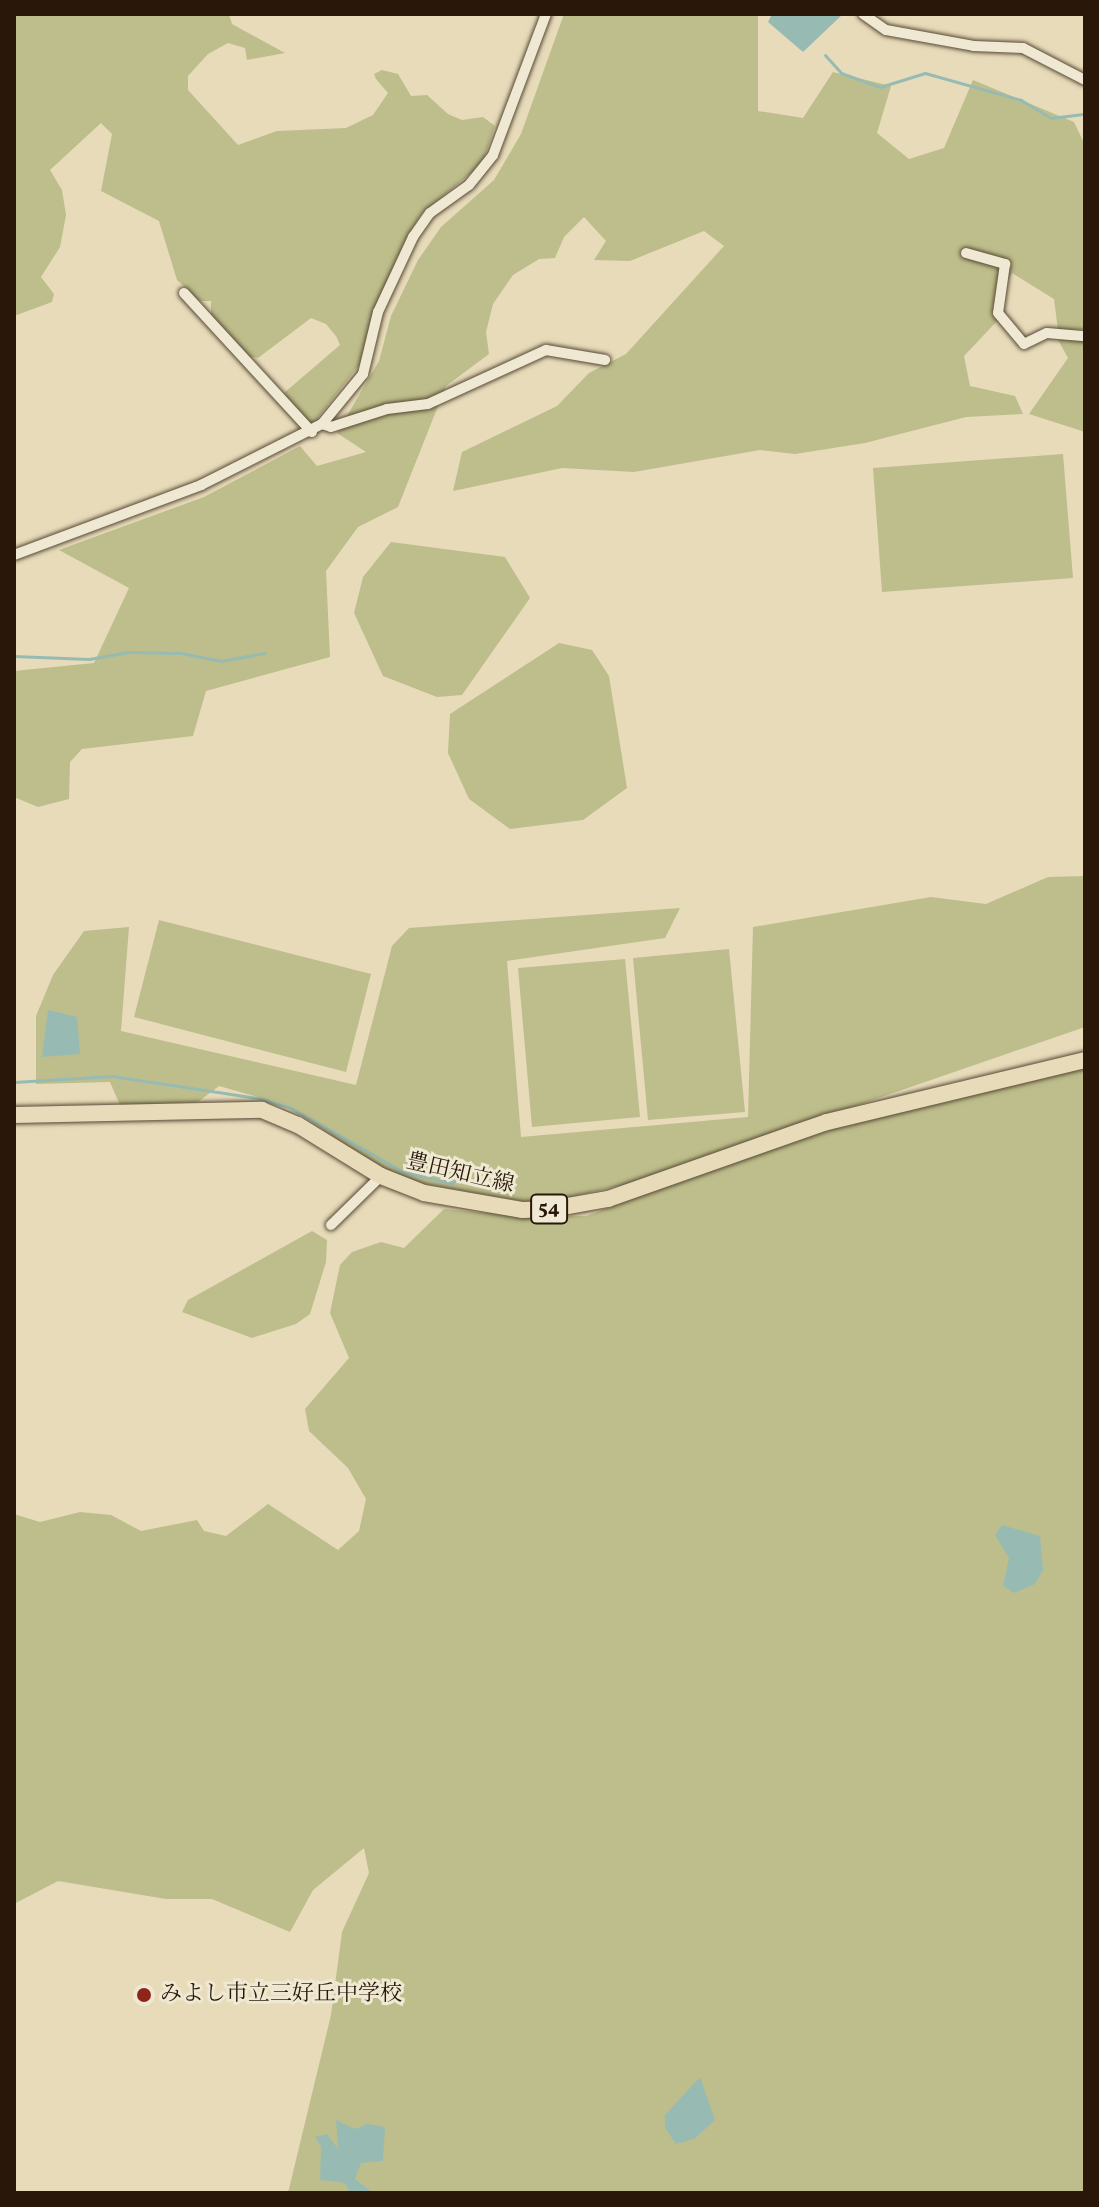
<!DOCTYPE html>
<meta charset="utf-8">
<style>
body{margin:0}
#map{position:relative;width:1099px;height:2207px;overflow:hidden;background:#e7dbba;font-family:Vollkorn,"Noto Serif JP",serif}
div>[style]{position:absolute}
.green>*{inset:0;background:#bdbe8b}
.water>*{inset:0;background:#97bbb3}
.stream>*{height:3px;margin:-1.5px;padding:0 1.5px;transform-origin:1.5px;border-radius:1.5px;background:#97bbb3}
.roads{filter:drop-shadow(0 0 2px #584935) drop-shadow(0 0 2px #584935)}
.street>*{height:10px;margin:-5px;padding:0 5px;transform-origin:5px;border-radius:5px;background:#efe8d2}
.primary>*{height:16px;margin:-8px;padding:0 8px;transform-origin:8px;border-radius:8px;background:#e7dbba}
.dots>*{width:22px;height:22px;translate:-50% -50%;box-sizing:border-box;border:4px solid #efe8d2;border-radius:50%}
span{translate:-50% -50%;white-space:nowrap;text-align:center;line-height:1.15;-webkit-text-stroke:6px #efe8d2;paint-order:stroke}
.shield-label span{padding:2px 6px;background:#efe8d2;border:2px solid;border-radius:6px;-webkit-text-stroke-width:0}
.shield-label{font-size:20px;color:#291809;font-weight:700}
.street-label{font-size:22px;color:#291809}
.poi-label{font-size:22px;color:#291809}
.left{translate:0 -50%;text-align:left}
.frame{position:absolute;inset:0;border:16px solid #291809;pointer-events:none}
</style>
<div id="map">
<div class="green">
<i style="clip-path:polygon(14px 14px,229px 14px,232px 24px,285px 53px,247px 60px,245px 48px,228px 43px,208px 54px,188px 76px,188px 90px,238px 145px,277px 131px,346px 128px,373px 115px,388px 93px,376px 79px,374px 74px,382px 70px,398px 74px,411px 96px,427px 95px,448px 114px,462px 120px,483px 117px,495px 126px,482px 164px,422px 213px,407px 237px,375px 311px,360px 364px,315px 421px,309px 424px,284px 393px,340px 345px,336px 336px,326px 324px,311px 318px,258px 358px,246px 356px,211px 315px,211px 301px,200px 301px,177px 280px,159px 221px,101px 191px,112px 134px,101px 123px,50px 170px,62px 190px,66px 215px,60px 247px,41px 277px,54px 294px,52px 302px,14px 316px)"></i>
<i style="clip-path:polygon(564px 14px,758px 14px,758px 111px,803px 118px,833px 72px,891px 86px,877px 133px,909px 159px,944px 148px,973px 80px,1074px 122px,1085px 145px,1085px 329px,1058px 330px,1054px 299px,1012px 273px,993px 305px,999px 319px,964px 356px,970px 386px,1015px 396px,1023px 414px,966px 417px,865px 443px,795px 454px,760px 450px,634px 472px,562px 468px,453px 491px,462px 452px,557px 406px,589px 373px,626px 354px,724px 246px,704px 231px,630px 261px,594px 260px,606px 241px,584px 217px,564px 237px,555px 258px,539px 259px,513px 275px,493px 304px,486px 332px,489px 354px,446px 386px,398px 507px,358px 527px,326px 571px,330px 657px,206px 691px,193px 736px,82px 749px,70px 762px,69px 799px,38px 807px,14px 797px,14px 671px,94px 663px,129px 588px,59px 550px,204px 497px,300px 446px,317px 466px,366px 452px,337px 433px,379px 361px,391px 316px,418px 260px,441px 227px,494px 180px,521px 134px)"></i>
<i style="clip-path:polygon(1058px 340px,1085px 340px,1085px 432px,1029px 414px,1068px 358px)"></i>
<i style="clip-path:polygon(1063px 454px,1073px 578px,882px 592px,873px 468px)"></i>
<i style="clip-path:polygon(391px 542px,505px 557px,530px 598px,462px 695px,437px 697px,383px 676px,354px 613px,363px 577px)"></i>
<i style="clip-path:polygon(559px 643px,592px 650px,609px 676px,627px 788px,583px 820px,510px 829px,469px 799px,448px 753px,450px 714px)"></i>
<i style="clip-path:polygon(1085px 876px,1085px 1027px,632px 1183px,537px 1204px,408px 1181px,358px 1154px,289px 1106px,219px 1086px,198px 1102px,120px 1105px,110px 1082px,36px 1084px,36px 1016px,53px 975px,84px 931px,129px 927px,121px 1031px,356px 1085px,392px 946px,409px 928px,680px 908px,665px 938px,507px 961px,521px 1137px,748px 1117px,753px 927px,931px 897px,986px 904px,1048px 877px)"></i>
<i style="clip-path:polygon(159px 920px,371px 974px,346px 1072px,134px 1017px)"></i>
<i style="clip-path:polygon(729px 949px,745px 1112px,648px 1120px,633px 958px)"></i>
<i style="clip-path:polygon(625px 959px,640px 1117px,532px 1127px,518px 968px)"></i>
<i style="clip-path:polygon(1085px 1067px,1085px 2193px,288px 2193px,331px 2015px,342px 1932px,369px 1873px,364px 1848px,313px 1890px,290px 1932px,212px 1899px,166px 1899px,58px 1881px,14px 1904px,14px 1514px,40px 1522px,80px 1512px,111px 1515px,141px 1531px,197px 1520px,204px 1531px,226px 1536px,268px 1504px,338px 1550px,359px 1531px,366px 1499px,348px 1468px,309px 1431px,305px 1409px,349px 1358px,330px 1313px,340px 1265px,352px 1252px,381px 1242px,404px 1248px,444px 1209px,530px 1217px,586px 1216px,821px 1130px)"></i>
<i style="clip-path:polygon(312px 1231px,327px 1240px,326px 1262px,310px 1314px,296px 1324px,252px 1338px,182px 1312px,188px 1300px)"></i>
</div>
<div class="water">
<i style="clip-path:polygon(772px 14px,843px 14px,803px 52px,768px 22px)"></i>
<i style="clip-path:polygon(48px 1010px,77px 1017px,80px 1054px,42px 1057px)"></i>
<i style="clip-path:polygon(1002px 1525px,1040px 1536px,1043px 1570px,1035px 1584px,1014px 1593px,1003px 1586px,1009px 1558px,995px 1535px)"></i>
<i style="clip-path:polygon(700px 2077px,715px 2120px,694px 2139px,676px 2144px,665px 2128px,665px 2115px)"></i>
<i style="clip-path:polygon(336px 2120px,355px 2129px,367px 2124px,385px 2127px,383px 2161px,361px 2163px,355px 2179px,373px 2193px,350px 2193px,345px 2183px,320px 2180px,321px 2147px,315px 2137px,327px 2134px,338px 2149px)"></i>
</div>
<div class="stream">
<i style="left:825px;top:55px;width:24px;rotate:48deg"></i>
<i style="left:841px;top:73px;width:41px;rotate:19.7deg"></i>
<i style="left:880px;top:87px;width:47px;rotate:-17.3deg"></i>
<i style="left:925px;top:73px;width:100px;rotate:15.7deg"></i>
<i style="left:1021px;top:100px;width:35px;rotate:31deg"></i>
<i style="left:1051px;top:118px;width:34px;rotate:-7deg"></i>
<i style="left:14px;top:656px;width:75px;rotate:2.3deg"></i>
<i style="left:89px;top:659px;width:40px;rotate:-10deg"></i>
<i style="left:128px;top:652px;width:53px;rotate:1.1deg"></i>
<i style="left:181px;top:653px;width:41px;rotate:11.3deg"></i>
<i style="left:221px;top:661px;width:44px;rotate:-10.5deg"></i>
<i style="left:14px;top:1082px;width:98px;rotate:-3.5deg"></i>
<i style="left:112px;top:1076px;width:148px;rotate:8.6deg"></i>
<i style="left:258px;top:1098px;width:32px;rotate:16deg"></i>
<i style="left:289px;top:1107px;width:132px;rotate:29.5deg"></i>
<i style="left:404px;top:1172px;width:49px;rotate:12.9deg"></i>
<i style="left:452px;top:1183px;width:16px;rotate:-43deg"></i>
</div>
<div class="roads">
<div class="street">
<i style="left:863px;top:14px;width:28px;rotate:35deg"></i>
<i style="left:886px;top:30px;width:89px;rotate:10.3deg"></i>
<i style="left:974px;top:46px;width:49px;rotate:2.3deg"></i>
<i style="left:1023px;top:48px;width:70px;rotate:27.3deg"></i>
<i style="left:966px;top:253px;width:41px;rotate:15.8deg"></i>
<i style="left:1005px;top:264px;width:49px;rotate:98.1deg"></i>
<i style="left:998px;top:313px;width:40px;rotate:50deg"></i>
<i style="left:1024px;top:344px;width:25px;rotate:-26deg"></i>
<i style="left:1047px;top:333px;width:38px;rotate:5deg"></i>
<i style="left:184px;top:293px;width:189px;rotate:47.4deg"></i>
<i style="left:322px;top:424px;width:9px;rotate:18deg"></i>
<i style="left:331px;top:427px;width:59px;rotate:-17.8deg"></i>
<i style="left:387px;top:409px;width:41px;rotate:-7deg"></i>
<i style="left:428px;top:404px;width:130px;rotate:-24.6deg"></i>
<i style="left:546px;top:350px;width:60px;rotate:9.6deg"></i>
<i style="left:14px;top:555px;width:200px;rotate:-20.5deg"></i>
<i style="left:201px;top:485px;width:136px;rotate:-26.8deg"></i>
<i style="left:322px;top:424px;width:65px;rotate:-50.6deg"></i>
<i style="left:363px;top:374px;width:64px;rotate:-76.4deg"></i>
<i style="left:378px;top:312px;width:83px;rotate:-65deg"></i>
<i style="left:413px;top:237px;width:29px;rotate:-55deg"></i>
<i style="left:430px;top:213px;width:48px;rotate:-35.7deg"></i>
<i style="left:469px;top:185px;width:38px;rotate:-51deg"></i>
<i style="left:493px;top:155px;width:151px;rotate:-69.4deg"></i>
<i style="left:331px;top:1225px;width:70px;rotate:-44.4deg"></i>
</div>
<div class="primary">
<i style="left:14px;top:1115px;width:248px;rotate:-1.2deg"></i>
<i style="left:262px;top:1110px;width:39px;rotate:23deg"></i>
<i style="left:298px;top:1125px;width:97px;rotate:31.6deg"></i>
<i style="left:381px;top:1176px;width:46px;rotate:21.6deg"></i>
<i style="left:424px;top:1193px;width:99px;rotate:9.8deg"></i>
<i style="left:522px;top:1210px;width:29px;rotate:-2deg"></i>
<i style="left:551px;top:1209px;width:58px;rotate:-10deg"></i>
<i style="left:608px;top:1199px;width:232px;rotate:-19.4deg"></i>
<i style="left:827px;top:1122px;width:265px;rotate:-13.5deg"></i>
</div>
</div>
<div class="dots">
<i style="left:144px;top:1995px;background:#8f2418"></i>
</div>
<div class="shield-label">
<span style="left:549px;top:1209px">54</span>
</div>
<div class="street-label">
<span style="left:460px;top:1174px;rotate:13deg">豊田知立線</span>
</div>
<div class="poi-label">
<span class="left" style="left:160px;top:1995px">みよし市立三好丘中学校</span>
</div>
<div class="frame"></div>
</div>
